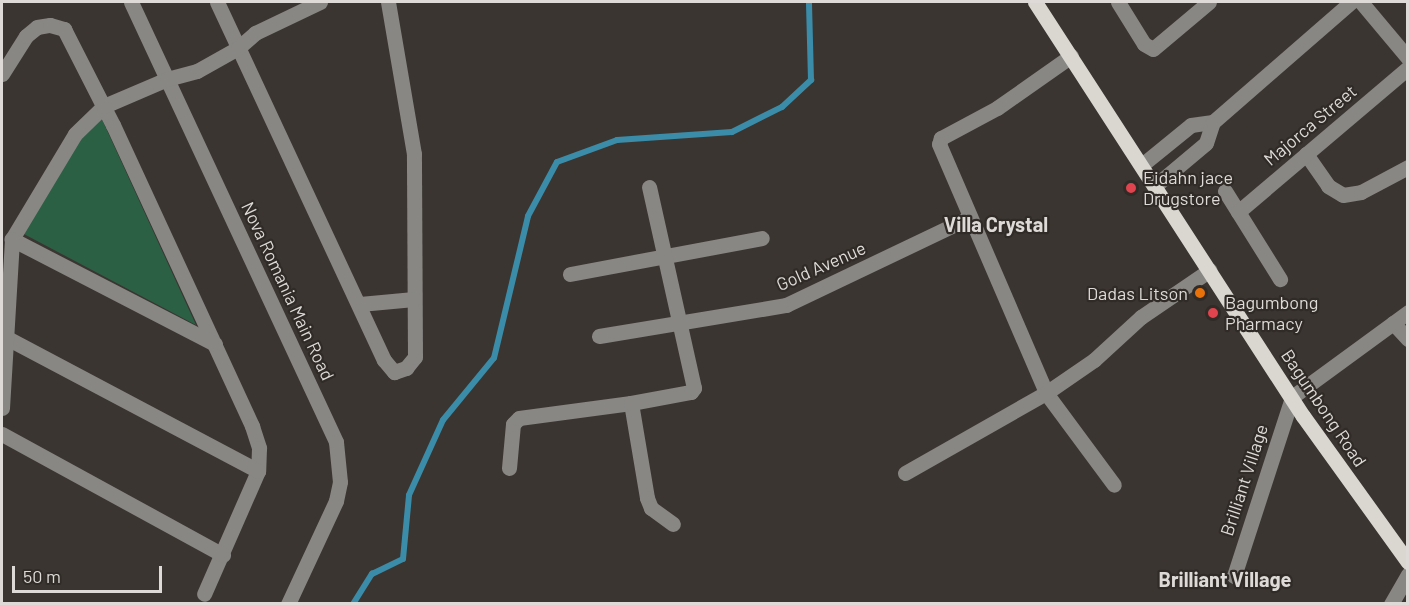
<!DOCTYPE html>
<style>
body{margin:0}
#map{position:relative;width:1409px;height:605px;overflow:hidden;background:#3a3531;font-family:Barlow,sans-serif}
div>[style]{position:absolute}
.green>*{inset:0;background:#2c6044}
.stream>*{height:6px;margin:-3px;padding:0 3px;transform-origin:3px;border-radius:3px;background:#3b8ca8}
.minor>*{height:15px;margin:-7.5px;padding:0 7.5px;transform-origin:7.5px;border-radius:7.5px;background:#888784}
.major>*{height:15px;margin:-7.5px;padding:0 7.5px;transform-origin:7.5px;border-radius:7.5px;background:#dad7d1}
.dots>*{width:16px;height:16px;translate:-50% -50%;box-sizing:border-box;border:3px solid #302b27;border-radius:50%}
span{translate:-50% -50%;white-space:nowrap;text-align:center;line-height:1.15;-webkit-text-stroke:4.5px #302b27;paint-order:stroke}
.street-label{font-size:18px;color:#dddad7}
.poi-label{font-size:18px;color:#dddad7}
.left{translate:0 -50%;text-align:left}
.right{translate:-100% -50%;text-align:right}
.neighbourhood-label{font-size:20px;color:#dddad7;font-weight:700}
.frame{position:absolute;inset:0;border:3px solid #dddad7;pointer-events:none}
.scale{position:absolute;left:12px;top:566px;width:150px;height:27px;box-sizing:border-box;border:3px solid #dddad7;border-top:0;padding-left:8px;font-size:18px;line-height:21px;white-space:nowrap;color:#dddad7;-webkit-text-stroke:4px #302b27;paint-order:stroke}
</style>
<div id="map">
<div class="green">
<i style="clip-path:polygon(99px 113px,196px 325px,22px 233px,28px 213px)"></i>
</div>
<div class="stream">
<i style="left:353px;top:604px;width:36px;rotate:-58deg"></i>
<i style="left:372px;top:574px;width:34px;rotate:-26deg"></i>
<i style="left:403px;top:559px;width:64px;rotate:-84.6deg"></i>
<i style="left:409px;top:495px;width:82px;rotate:-65.6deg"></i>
<i style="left:443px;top:420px;width:80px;rotate:-50.6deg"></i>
<i style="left:494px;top:358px;width:146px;rotate:-76.5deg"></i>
<i style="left:528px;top:216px;width:61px;rotate:-61.8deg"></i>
<i style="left:557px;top:162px;width:64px;rotate:-20.1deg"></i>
<i style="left:617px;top:140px;width:115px;rotate:-4deg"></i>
<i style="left:732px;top:132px;width:56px;rotate:-26.6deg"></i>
<i style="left:782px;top:107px;width:40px;rotate:-43deg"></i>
<i style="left:811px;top:80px;width:78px;rotate:-91.5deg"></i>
</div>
<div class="minor">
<i style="left:131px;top:2px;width:485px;rotate:65deg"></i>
<i style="left:336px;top:442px;width:40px;rotate:84.3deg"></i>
<i style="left:340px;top:482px;width:19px;rotate:102deg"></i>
<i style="left:336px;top:501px;width:114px;rotate:115deg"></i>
<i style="left:217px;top:2px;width:395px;rotate:65deg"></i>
<i style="left:384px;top:360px;width:16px;rotate:50deg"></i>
<i style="left:394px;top:372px;width:13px;rotate:-18deg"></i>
<i style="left:406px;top:368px;width:14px;rotate:-51deg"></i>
<i style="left:415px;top:357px;width:203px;rotate:-90.3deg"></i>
<i style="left:414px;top:154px;width:154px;rotate:-99.7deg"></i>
<i style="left:1118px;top:2px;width:49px;rotate:58.2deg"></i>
<i style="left:1144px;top:44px;width:10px;rotate:29deg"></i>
<i style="left:1153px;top:49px;width:73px;rotate:-40deg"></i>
<i style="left:1361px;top:2px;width:73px;rotate:50deg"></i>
<i style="left:1071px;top:56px;width:90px;rotate:144.9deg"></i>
<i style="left:997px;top:108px;width:64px;rotate:151.8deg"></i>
<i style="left:941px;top:138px;width:6px;rotate:108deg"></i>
<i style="left:939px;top:144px;width:271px;rotate:66.7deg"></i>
<i style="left:1046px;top:393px;width:114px;rotate:53.5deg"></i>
<i style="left:2px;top:74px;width:45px;rotate:-57.7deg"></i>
<i style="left:26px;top:36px;width:14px;rotate:-39deg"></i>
<i style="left:37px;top:27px;width:13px;rotate:-9deg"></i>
<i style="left:50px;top:25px;width:15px;rotate:16deg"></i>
<i style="left:64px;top:29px;width:108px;rotate:63deg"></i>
<i style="left:113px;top:125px;width:332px;rotate:65.2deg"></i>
<i style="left:252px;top:426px;width:23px;rotate:72deg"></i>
<i style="left:259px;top:448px;width:23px;rotate:92deg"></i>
<i style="left:258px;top:471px;width:134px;rotate:113.7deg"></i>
<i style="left:1306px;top:154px;width:39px;rotate:55deg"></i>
<i style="left:1328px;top:186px;width:17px;rotate:31deg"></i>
<i style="left:1343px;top:195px;width:18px;rotate:-9deg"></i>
<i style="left:1361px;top:192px;width:53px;rotate:-28deg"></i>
<i style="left:1143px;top:164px;width:62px;rotate:-39.1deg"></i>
<i style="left:1191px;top:125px;width:22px;rotate:-8deg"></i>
<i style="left:1156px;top:185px;width:65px;rotate:-40deg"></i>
<i style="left:1206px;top:143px;width:22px;rotate:-72deg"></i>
<i style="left:1213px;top:122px;width:183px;rotate:-41deg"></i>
<i style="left:1225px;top:191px;width:104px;rotate:58deg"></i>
<i style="left:1238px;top:212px;width:223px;rotate:-40.3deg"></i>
<i style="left:570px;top:274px;width:195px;rotate:-10.6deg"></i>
<i style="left:360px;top:304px;width:54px;rotate:-5.3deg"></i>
<i style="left:1393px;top:323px;width:22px;rotate:47deg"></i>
<i style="left:599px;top:336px;width:190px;rotate:-9.4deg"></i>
<i style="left:786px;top:305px;width:202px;rotate:-25.5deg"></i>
<i style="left:7px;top:338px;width:284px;rotate:27.9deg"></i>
<i style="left:215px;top:344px;width:229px;rotate:-152.7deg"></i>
<i style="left:12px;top:239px;width:122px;rotate:-59deg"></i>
<i style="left:75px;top:134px;width:40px;rotate:-44deg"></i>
<i style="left:104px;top:106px;width:69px;rotate:-23.2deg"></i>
<i style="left:167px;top:79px;width:31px;rotate:-15deg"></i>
<i style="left:197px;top:71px;width:47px;rotate:-29.3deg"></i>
<i style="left:238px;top:48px;width:23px;rotate:-41deg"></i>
<i style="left:255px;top:33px;width:72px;rotate:-25.5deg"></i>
<i style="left:631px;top:403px;width:96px;rotate:80.4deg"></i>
<i style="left:647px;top:498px;width:11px;rotate:68deg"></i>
<i style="left:651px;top:508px;width:27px;rotate:36deg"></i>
<i style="left:2px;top:408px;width:169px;rotate:-86.6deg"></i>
<i style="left:2px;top:434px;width:252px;rotate:28.7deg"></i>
<i style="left:509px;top:468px;width:44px;rotate:-84.8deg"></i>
<i style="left:513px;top:424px;width:8px;rotate:-45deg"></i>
<i style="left:519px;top:418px;width:113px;rotate:-7.6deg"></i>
<i style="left:631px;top:403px;width:61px;rotate:-10.4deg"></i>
<i style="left:691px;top:392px;width:5px;rotate:-53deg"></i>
<i style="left:694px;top:388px;width:206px;rotate:-102.6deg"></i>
<i style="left:905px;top:473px;width:162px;rotate:-29.6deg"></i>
<i style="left:1046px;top:393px;width:58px;rotate:-34.5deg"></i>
<i style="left:1094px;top:360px;width:64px;rotate:-42.5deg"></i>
<i style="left:1141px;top:317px;width:83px;rotate:-34.3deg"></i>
<i style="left:1234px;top:576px;width:188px;rotate:-72deg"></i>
<i style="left:1292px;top:397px;width:144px;rotate:-36.2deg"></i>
<i style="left:1391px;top:604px;width:34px;rotate:-60deg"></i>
</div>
<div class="major">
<i style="left:1035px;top:2px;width:493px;rotate:57.1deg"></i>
<i style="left:1303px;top:416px;width:180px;rotate:54.3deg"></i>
</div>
<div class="dots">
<i style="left:1131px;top:188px;background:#e0444e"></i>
<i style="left:1200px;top:293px;background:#e8710a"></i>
<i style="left:1213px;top:313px;background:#e0444e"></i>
</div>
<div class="street-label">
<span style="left:1310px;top:125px;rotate:-40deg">Majorca Street</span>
<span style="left:821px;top:266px;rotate:-24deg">Gold Avenue</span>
<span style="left:288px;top:291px;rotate:65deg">Nova Romania Main Road</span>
<span style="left:1324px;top:408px;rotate:56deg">Bagumbong Road</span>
<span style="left:1244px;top:480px;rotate:-72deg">Brilliant Village</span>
</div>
<div class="poi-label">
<span class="left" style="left:1143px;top:188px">Eidahn jace<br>Drugstore</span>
<span class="right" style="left:1188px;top:293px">Dadas Litson</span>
<span class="left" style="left:1225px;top:313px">Bagumbong<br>Pharmacy</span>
</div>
<div class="neighbourhood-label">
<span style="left:996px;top:224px">Villa Crystal</span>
<span style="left:1225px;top:579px">Brilliant Village</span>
</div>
<div class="frame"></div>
<div class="scale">50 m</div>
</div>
